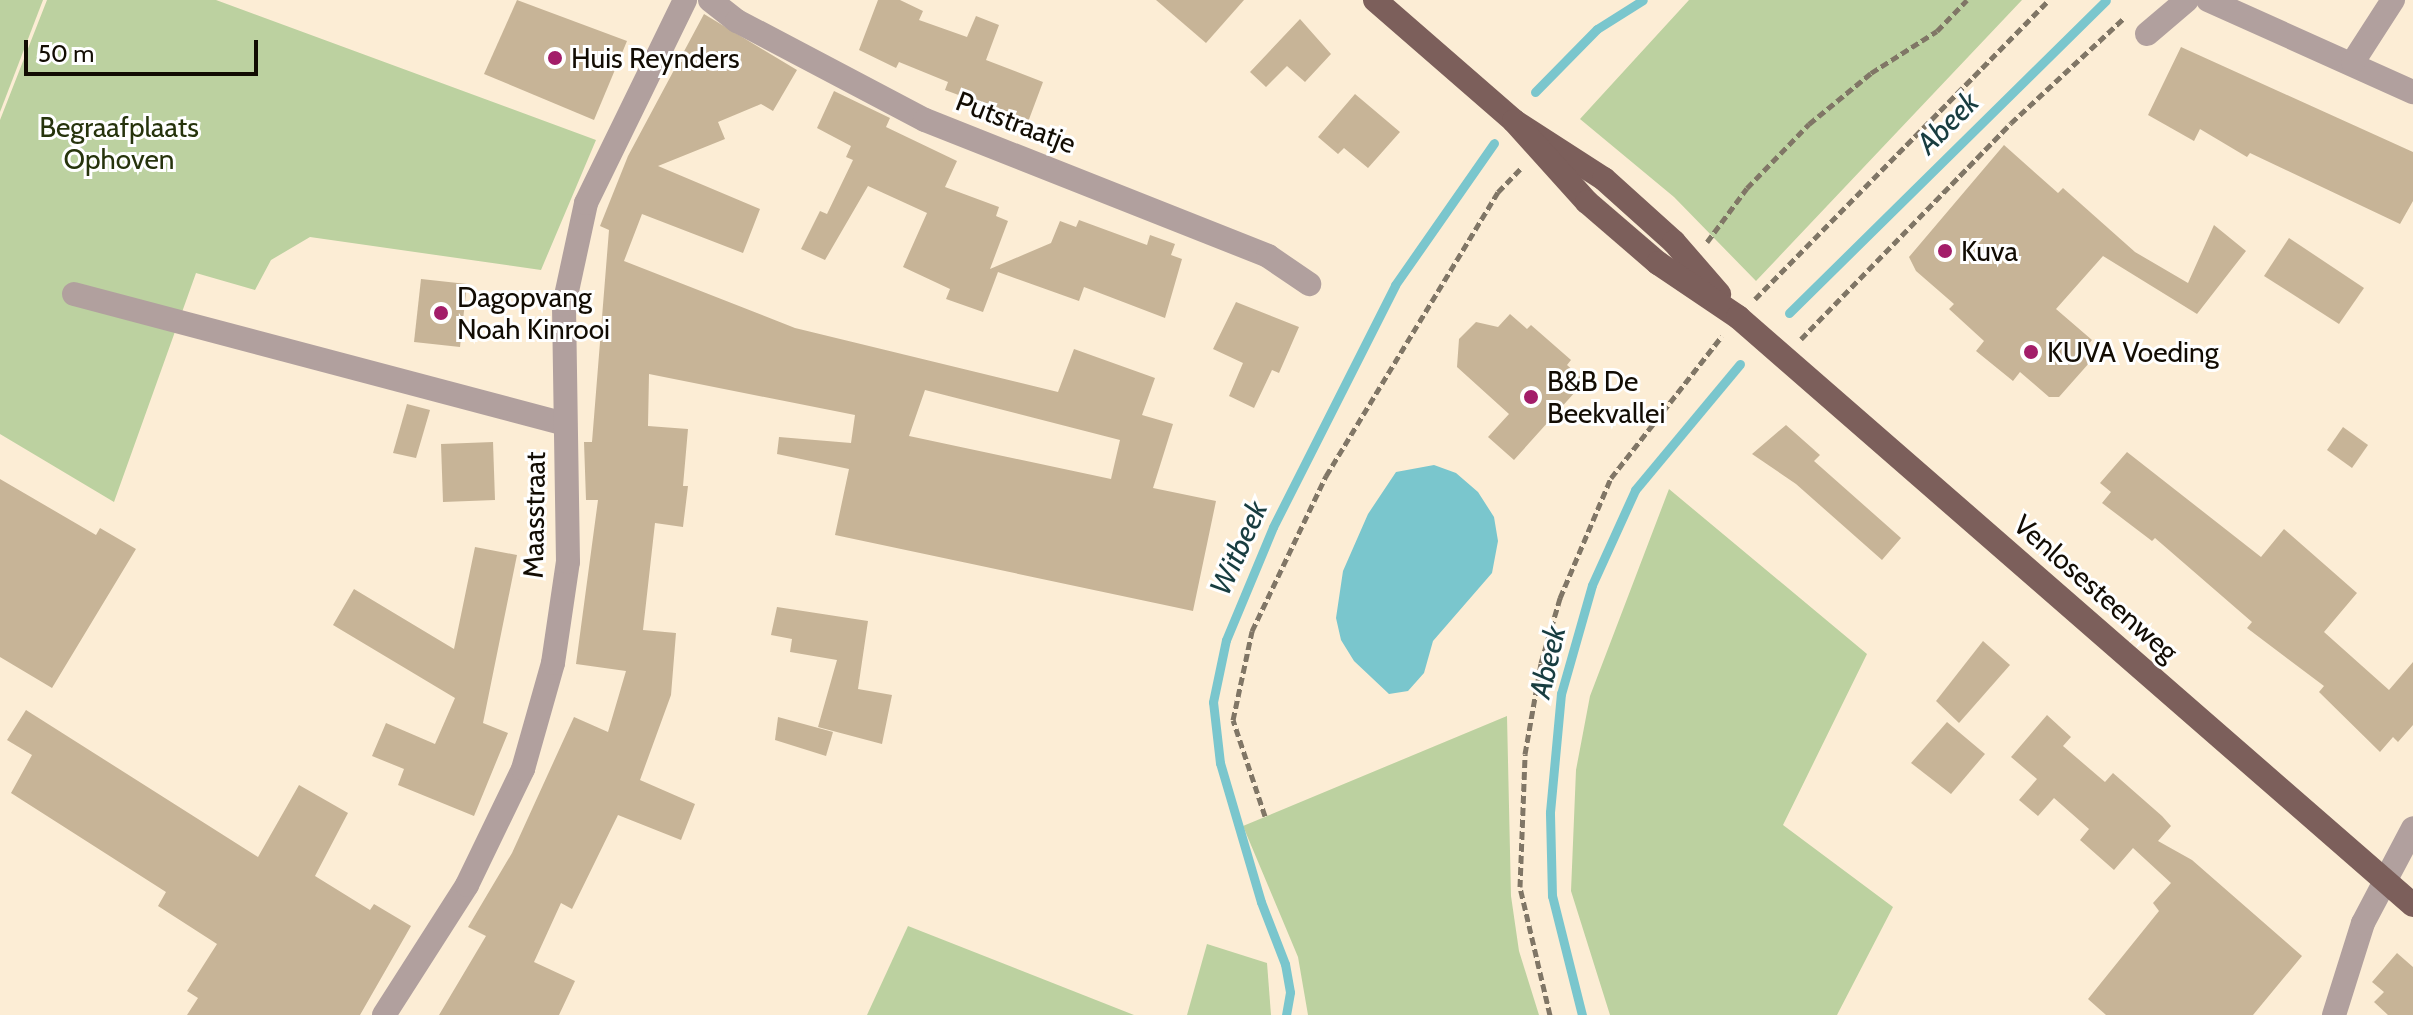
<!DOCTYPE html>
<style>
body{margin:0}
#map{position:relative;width:2413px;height:1015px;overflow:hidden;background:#fcedd5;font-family:Cabin,sans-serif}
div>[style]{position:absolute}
.green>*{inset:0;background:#bcd1a0}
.water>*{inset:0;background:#7ac6cd}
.stream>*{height:9px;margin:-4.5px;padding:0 4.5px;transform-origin:4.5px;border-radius:4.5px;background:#7ac6cd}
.building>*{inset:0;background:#c7b497}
.path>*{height:5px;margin-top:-2.5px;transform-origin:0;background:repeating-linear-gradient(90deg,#807666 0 8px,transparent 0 12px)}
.minor>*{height:24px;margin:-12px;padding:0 12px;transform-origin:12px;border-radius:12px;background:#b1a09e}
.major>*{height:24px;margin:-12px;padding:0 12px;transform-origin:12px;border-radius:12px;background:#7c5f5b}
.dots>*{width:22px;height:22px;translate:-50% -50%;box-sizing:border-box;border:4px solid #fff;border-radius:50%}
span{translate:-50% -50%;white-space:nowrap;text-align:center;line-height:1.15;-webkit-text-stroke:6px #fff;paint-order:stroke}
.poi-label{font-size:28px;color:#120c03}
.left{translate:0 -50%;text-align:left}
.street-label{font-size:28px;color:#120c03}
.park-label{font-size:28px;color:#26330c}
.water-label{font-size:30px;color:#183d40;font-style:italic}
.scale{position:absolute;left:24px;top:40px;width:234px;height:36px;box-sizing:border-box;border:4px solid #120c03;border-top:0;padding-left:10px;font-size:24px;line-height:28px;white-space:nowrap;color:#120c03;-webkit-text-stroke:6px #fff;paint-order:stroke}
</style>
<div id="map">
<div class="green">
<i style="clip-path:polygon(0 0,43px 0,0 112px)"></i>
<i style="clip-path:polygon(47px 0,216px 0,596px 140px,541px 270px,310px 237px,271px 260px,255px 290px,196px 273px,114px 502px,0 434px,0 120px)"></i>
<i style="clip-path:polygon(1689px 0,2022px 0,1756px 281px,1674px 197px,1580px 119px)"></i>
<i style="clip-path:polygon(1669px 489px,1867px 654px,1783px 825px,1893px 907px,1837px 1015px,1610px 1015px,1571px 891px,1576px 770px,1590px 696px)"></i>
<i style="clip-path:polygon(1507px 716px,1511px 896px,1519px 951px,1539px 1015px,1308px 1015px,1298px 957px,1243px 826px)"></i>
<i style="clip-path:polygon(908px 926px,1134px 1015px,867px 1015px)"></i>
<i style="clip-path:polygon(1207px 944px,1267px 963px,1271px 1015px,1187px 1015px)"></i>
</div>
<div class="water">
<i style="clip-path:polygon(1434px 465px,1456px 473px,1478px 492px,1494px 517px,1498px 541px,1492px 573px,1433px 641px,1424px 673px,1408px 691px,1389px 694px,1354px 661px,1341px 640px,1336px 618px,1343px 571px,1368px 514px,1396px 472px)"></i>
</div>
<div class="stream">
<i style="left:1535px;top:92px;width:88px;rotate:-45.5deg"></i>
<i style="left:1597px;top:29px;width:54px;rotate:-32.2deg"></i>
<i style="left:1789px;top:313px;width:445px;rotate:-44.6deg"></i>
<i style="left:1286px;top:1015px;width:23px;rotate:-80deg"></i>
<i style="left:1290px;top:992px;width:28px;rotate:-100deg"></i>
<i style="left:1285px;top:964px;width:66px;rotate:-111.2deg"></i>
<i style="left:1261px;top:902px;width:145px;rotate:-106.4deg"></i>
<i style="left:1220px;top:763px;width:61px;rotate:-96.5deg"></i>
<i style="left:1213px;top:702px;width:63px;rotate:-78.2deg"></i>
<i style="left:1226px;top:640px;width:122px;rotate:-67.4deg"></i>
<i style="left:1273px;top:527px;width:271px;rotate:-63.2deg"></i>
<i style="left:1395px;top:285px;width:173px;rotate:-55.1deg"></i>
<i style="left:1582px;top:1015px;width:123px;rotate:-104.1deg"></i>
<i style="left:1552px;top:896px;width:84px;rotate:-91.4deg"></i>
<i style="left:1550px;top:812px;width:119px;rotate:-84.7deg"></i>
<i style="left:1561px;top:694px;width:113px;rotate:-74.1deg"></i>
<i style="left:1592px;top:585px;width:104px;rotate:-65.6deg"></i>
<i style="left:1635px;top:490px;width:164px;rotate:-50.2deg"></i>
</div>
<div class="building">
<i style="clip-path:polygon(517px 0,627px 41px,594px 120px,484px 74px)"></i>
<i style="clip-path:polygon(878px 0,900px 0,923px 11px,919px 20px,967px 37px,976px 16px,999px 25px,986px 60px,1043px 82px,1025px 130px,987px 116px,991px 107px,945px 90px,948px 82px,899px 62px,896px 68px,859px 50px)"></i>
<i style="clip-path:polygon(1156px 0,1244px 0,1206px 43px)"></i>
<i style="clip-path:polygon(evenodd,704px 14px,797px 70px,773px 111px,761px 104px,718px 122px,725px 139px,658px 166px,760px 209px,743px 253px,642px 214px,624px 261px,795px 328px,1058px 392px,1074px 349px,1155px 378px,1142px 415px,1173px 424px,1153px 488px,1216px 501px,1193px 611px,835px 535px,849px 469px,777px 454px,779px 437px,851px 443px,855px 415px,649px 374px,648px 426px,688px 429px,683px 486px,688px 486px,683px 527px,655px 523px,643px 630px,676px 633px,671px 695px,640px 780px,695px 804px,681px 840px,618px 815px,572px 909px,561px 903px,534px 962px,575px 981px,559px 1015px,439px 1015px,486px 936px,468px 927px,512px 853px,574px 717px,608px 732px,626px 671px,576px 664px,598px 500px,586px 500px,584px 442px,592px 442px,609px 230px,600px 226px,628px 156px,704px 14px,925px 390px,1120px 440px,1111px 479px,909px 436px,925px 390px)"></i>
<i style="clip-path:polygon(1300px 19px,1331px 54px,1305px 82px,1287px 66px,1266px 87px,1250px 72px)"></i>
<i style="clip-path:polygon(2181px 47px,2413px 152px,2413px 201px,2400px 224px,2250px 153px,2247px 157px,2200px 129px,2194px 141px,2148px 115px)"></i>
<i style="clip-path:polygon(834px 91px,890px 118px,886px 127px,957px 161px,945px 187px,999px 207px,996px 216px,1008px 221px,990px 269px,1051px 243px,1060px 221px,1076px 227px,1079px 220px,1147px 245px,1150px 235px,1175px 244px,1171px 255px,1182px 259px,1165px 318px,1084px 287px,1079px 301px,998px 272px,983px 312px,946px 299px,950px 289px,903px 267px,927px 213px,868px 186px,825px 260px,801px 249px,820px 211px,827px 214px,853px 160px,846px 157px,851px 146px,817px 128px)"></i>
<i style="clip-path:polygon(1355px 94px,1400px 132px,1368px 168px,1344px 148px,1338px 154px,1318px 137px)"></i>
<i style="clip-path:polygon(2004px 145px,2058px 193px,2063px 188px,2135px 252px,2188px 283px,2214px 225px,2246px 251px,2197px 314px,2103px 256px,2056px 309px,2092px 340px,2080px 354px,2090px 362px,2059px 397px,2049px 397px,2020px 372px,2013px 381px,1976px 351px,1984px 341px,1949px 309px,1954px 304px,1916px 271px,1909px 257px)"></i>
<i style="clip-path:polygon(2289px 238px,2364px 288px,2339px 324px,2264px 276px)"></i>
<i style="clip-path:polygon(421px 279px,467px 284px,460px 347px,414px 342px)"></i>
<i style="clip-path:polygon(1236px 302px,1299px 327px,1279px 373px,1272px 370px,1254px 408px,1229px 396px,1243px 363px,1213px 349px)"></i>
<i style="clip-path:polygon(1510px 314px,1527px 329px,1531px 325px,1571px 360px,1567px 365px,1585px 381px,1514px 460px,1488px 437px,1509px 414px,1457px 367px,1459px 339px,1476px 322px,1498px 327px)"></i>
<i style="clip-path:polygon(407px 404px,430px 410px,416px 458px,393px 453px)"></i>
<i style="clip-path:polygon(1786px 425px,1820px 455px,1814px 461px,1901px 538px,1882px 560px,1796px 484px,1752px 454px)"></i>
<i style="clip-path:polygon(2343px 427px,2368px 445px,2352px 468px,2327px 450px)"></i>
<i style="clip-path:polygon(493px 442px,495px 500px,443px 502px,441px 444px)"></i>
<i style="clip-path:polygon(2127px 452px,2261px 557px,2284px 529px,2357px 593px,2324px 632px,2389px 690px,2413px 662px,2413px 725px,2398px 742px,2393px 737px,2380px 752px,2319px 692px,2324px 686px,2247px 628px,2252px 622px,2155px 538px,2152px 541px,2102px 503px,2111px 492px,2100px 483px)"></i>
<i style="clip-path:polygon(0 479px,96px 535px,100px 528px,136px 549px,52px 688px,0 657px)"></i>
<i style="clip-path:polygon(475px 547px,517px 555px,483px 723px,508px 733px,474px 816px,398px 785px,404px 769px,372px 756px,386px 723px,435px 744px,455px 698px,333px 625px,354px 589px,454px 649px)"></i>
<i style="clip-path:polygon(777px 607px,868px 621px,858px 689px,892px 695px,882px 744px,818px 727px,837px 660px,790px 652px,792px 639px,771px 635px)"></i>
<i style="clip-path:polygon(1983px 641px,2010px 665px,1959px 723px,1936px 701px)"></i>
<i style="clip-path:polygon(26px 710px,258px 857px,299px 785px,348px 813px,315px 876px,370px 910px,374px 904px,411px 926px,360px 1015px,187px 1015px,198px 998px,187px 991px,217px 944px,158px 906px,166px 892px,11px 793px,32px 755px,7px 740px)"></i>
<i style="clip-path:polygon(2047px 715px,2071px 737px,2063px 746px,2105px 782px,2113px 773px,2162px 816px,2171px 826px,2158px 841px,2192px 860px,2302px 956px,2253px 1015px,2106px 1015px,2088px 999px,2159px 911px,2153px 903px,2171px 883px,2133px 848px,2114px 870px,2080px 840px,2089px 829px,2054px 798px,2038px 816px,2019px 800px,2037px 779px,2011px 757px)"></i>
<i style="clip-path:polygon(778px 717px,833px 732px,826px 756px,775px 740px)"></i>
<i style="clip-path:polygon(1947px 722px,1985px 754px,1951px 794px,1911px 763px)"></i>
<i style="clip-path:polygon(2397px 953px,2413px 967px,2413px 1015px,2388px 1015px,2374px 1002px,2384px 992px,2372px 982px)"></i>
</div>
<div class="path">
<i style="left:1707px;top:242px;width:67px;rotate:-53.5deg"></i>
<i style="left:1747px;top:188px;width:89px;rotate:-45.9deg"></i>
<i style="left:1809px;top:124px;width:80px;rotate:-39.4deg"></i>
<i style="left:1871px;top:73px;width:78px;rotate:-32.5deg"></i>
<i style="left:1937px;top:31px;width:43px;rotate:-45.9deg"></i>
<i style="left:1755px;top:299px;width:419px;rotate:-45.5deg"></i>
<i style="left:1801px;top:339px;width:301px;rotate:-45.8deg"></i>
<i style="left:2011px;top:123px;width:153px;rotate:-42.9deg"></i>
<i style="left:1265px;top:816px;width:101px;rotate:-108.4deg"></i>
<i style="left:1233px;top:720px;width:91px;rotate:-77.9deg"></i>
<i style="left:1252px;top:631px;width:172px;rotate:-64.5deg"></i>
<i style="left:1326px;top:476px;width:332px;rotate:-58.8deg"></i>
<i style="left:1498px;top:192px;width:32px;rotate:-46deg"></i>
<i style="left:1550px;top:1015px;width:131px;rotate:-103.2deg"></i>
<i style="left:1520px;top:887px;width:133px;rotate:-87.8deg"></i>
<i style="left:1525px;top:754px;width:92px;rotate:-80deg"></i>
<i style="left:1541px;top:663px;width:68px;rotate:-73.7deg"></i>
<i style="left:1560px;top:598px;width:130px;rotate:-67deg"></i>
<i style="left:1611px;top:478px;width:180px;rotate:-52deg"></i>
</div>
<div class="minor">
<i style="left:710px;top:0;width:34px;rotate:38deg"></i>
<i style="left:737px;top:21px;width:212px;rotate:27.8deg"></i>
<i style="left:925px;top:120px;width:369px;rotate:21.6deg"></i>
<i style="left:1268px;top:256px;width:50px;rotate:34.3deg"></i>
<i style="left:2208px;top:0;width:225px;rotate:24.2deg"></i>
<i style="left:2147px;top:34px;width:52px;rotate:-40.4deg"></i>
<i style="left:2353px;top:62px;width:74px;rotate:-57.2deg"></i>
<i style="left:74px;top:294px;width:508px;rotate:14.83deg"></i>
<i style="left:384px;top:1015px;width:154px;rotate:-57.4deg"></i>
<i style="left:467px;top:885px;width:129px;rotate:-64.2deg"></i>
<i style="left:523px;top:769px;width:110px;rotate:-74.2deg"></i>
<i style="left:553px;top:663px;width:102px;rotate:-81.6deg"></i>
<i style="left:568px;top:562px;width:257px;rotate:-90.9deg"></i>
<i style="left:564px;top:305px;width:104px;rotate:-77.8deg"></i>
<i style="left:586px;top:203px;width:226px;rotate:-64deg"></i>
<i style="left:2334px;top:1015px;width:96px;rotate:-72.5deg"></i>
<i style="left:2363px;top:923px;width:107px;rotate:-62.2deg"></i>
</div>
<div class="major">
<i style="left:1375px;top:0;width:184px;rotate:41deg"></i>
<i style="left:1514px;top:121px;width:107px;rotate:32.8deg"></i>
<i style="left:1604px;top:179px;width:94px;rotate:42deg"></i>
<i style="left:1674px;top:242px;width:69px;rotate:49.1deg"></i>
<i style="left:1514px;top:121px;width:109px;rotate:48deg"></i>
<i style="left:1587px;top:202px;width:94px;rotate:40.7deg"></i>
<i style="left:1658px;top:263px;width:97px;rotate:34deg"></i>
<i style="left:1738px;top:317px;width:895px;rotate:41.06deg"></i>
</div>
<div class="dots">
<i style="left:555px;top:58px;background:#a31d69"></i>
<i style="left:1945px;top:251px;background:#a31d69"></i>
<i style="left:441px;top:313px;background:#a31d69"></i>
<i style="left:2031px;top:352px;background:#a31d69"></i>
<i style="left:1531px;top:397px;background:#a31d69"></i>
</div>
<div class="poi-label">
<span class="left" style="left:571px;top:58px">Huis Reynders</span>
<span class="left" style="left:1961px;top:251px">Kuva</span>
<span class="left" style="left:457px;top:313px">Dagopvang<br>Noah Kinrooi</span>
<span class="left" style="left:2047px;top:352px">KUVA Voeding</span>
<span class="left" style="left:1547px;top:397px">B&amp;B De<br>Beekvallei</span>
</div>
<div class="street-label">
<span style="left:1016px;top:122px;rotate:21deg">Putstraatje</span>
<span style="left:534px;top:515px;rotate:-89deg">Maasstraat</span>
<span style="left:2096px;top:588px;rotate:41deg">Venlosesteenweg</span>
</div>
<div class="park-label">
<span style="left:119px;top:143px">Begraafplaats<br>Ophoven</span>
</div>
<div class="water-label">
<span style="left:1948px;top:123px;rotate:-45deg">Abeek</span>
<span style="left:1239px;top:548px;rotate:-66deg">Witbeek</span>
<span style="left:1548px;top:662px;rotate:-77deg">Abeek</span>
</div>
<div class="scale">50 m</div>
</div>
